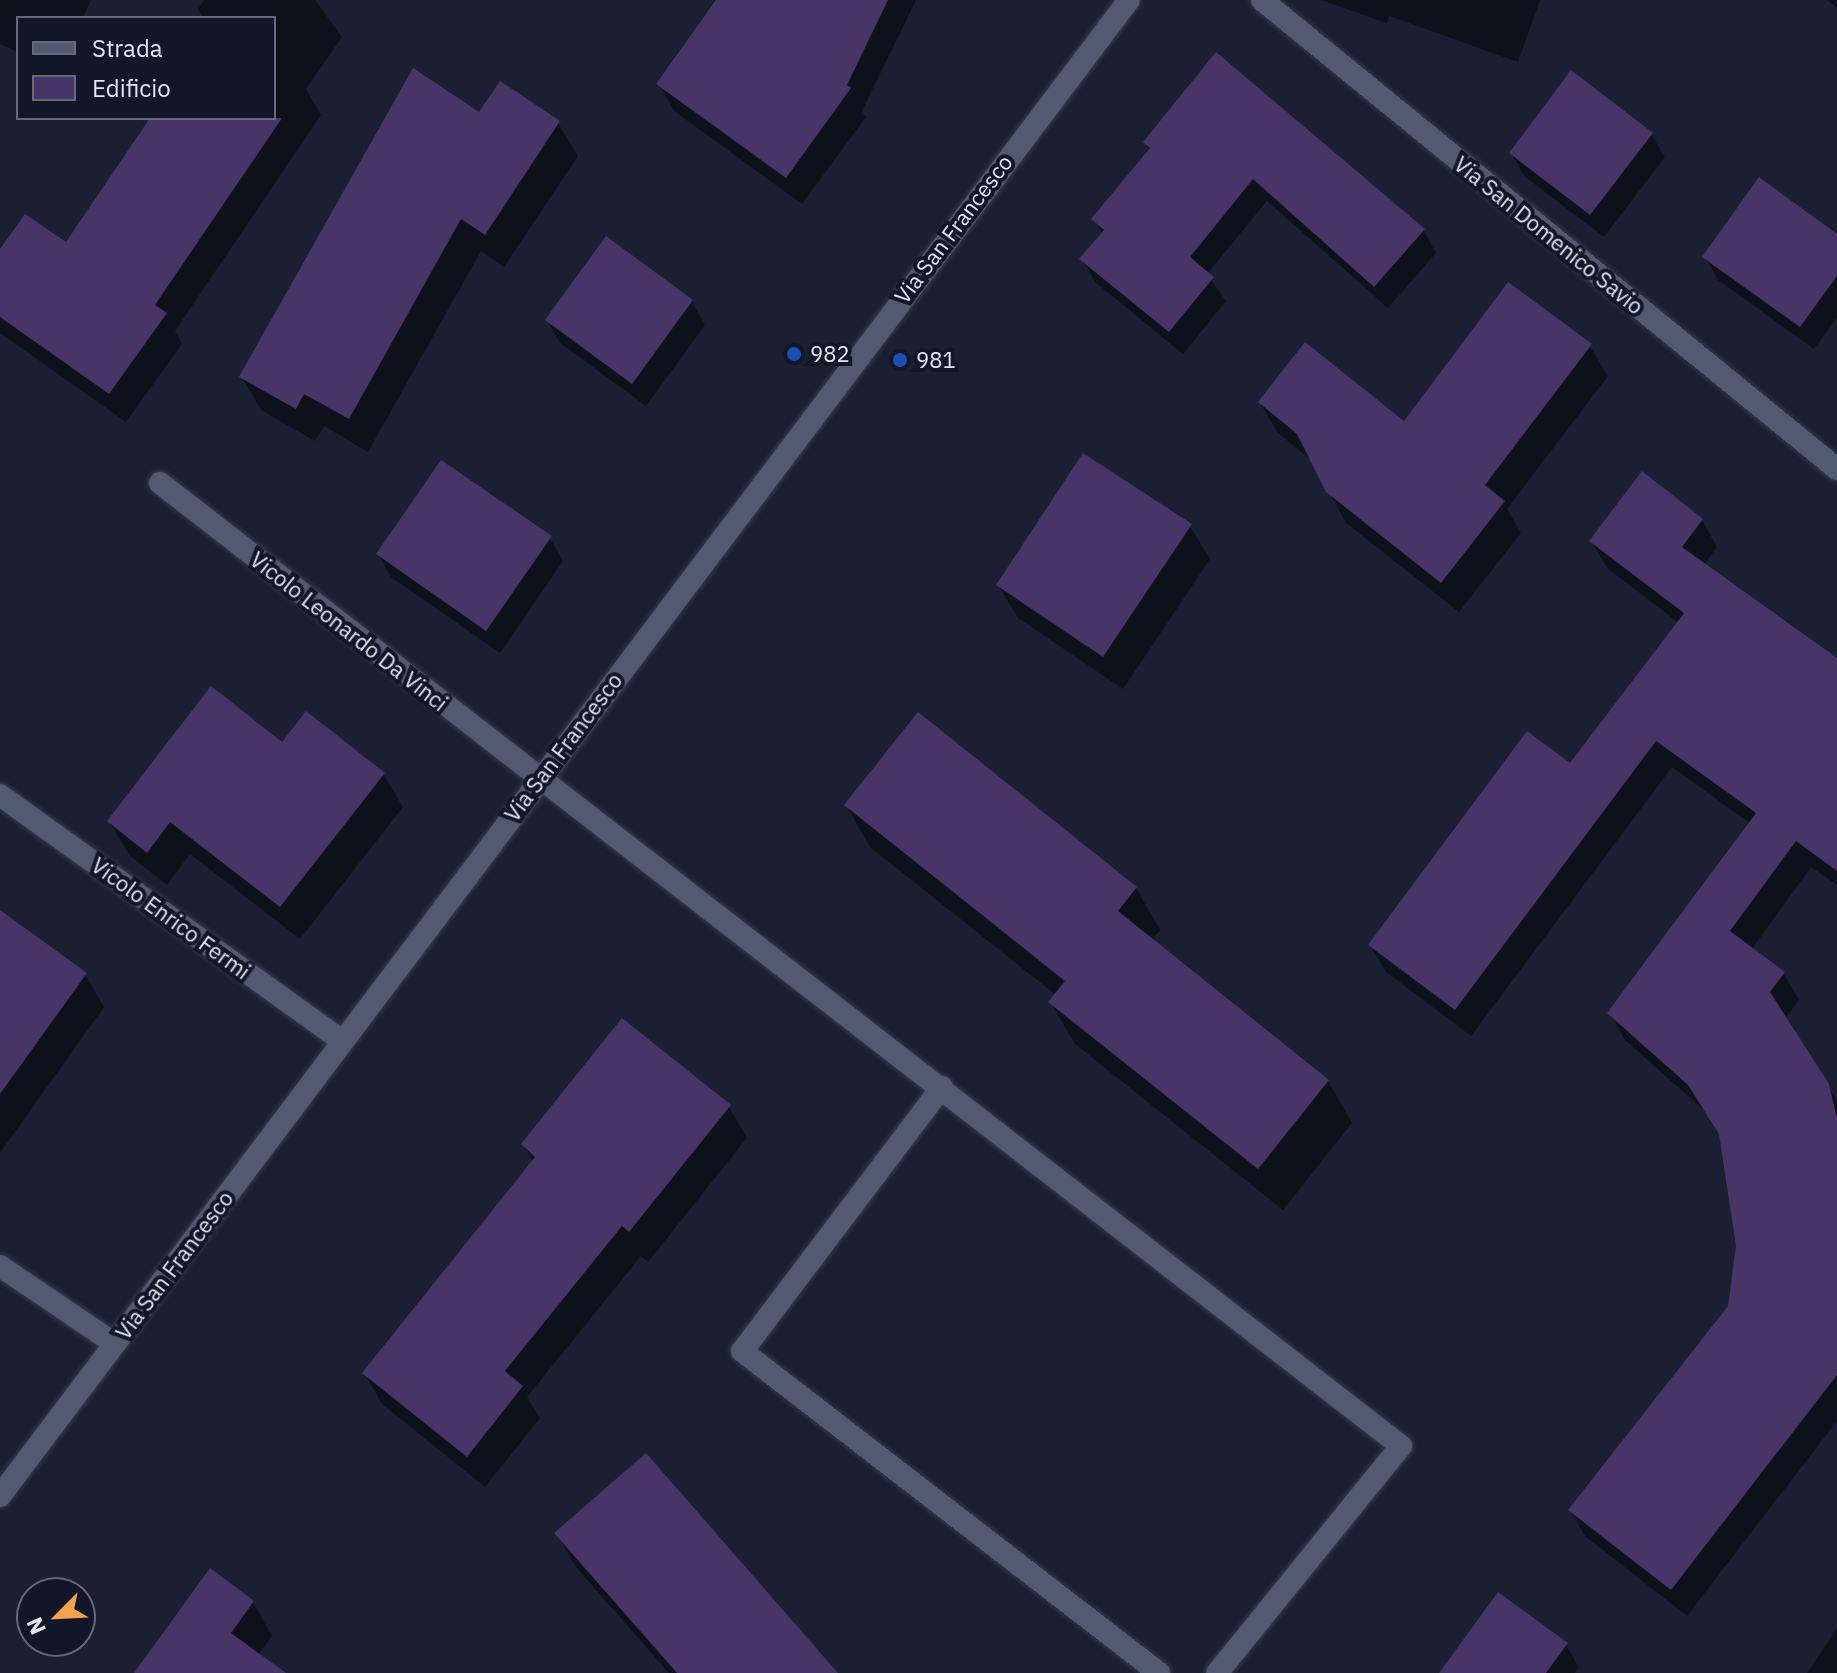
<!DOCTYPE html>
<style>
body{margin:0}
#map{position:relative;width:1837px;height:1673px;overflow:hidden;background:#1a2032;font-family:"IBM Plex Sans",sans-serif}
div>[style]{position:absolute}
.shadow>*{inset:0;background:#0007}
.building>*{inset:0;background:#483568}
.roads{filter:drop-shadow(0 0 2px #353a4a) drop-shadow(0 0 2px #353a4a)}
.minor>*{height:22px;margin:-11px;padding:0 11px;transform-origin:11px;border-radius:11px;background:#525a6f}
.tertiary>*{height:22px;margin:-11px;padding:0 11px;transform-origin:11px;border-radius:11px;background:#525a6f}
.dots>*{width:22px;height:22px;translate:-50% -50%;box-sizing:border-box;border:4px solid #111728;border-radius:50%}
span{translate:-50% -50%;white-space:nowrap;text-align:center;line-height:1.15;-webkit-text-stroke:8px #111728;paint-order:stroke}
.street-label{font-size:22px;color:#e1e6f3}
.poi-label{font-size:22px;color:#e1e6f3}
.left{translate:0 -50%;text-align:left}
.legend{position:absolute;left:16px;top:16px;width:260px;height:104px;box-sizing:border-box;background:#111728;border:2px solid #646a79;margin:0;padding:10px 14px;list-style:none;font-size:24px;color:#e1e6f3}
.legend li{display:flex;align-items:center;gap:16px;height:40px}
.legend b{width:40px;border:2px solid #646a79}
.north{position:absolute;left:16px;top:1577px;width:80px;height:80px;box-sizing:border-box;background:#111728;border:2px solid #646a79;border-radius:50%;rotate:246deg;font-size:22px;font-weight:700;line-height:32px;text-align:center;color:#e1e6f3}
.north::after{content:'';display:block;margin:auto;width:28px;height:36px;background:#f7a248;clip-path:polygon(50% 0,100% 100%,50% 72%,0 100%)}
</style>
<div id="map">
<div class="shadow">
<i style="clip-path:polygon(0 0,91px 0,83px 18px,18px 18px,18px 52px,0 44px)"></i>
<i style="clip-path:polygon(204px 0,315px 0,342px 37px,306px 89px,321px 115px,175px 331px,182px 344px,126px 422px,0 333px,0 252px,66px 245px,152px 118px,274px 118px,274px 18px,203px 18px,198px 9px)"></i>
<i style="clip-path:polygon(718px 0,916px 0,862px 111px,866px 117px,802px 204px,674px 111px,659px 84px)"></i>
<i style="clip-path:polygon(1321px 0,1540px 0,1518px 62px,1389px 16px,1387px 23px)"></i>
<i style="clip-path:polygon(1827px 0,1837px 0,1837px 8px)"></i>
<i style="clip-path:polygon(480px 114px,558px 123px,578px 156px,504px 267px,481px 251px,368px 452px,324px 426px,315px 441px,261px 410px,242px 377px)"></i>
<i style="clip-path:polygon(1651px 134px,1665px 157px,1604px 237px,1524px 176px,1511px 153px)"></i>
<i style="clip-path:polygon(1145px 142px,1423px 230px,1436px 253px,1388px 308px,1267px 201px,1207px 274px,1226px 301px,1183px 354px,1095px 282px,1082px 259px,1103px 235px,1094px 220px,1150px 151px)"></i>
<i style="clip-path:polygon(1837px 236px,1837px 317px,1814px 349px,1718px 280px,1705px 257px)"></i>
<i style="clip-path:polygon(607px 239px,692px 302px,705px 325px,646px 406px,560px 343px,547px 320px)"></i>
<i style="clip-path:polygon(1590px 346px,1608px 376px,1507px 509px,1521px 533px,1459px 612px,1346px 523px,1313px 462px,1278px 433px,1260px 403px,1405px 424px)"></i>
<i style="clip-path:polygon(1702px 520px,1717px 547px,1704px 565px,1837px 660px,1837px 885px,1811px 867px,1752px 949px,1784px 974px,1799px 1000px,1785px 1019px,1837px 1101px,1837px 1421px,1687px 1616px,1585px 1536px,1570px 1510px,1730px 1307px,1738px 1246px,1722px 1137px,1706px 1112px,1625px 1040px,1610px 1013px,1751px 824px,1672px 767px,1471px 1036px,1386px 972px,1370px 945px,1570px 766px,1679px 623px,1607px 568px,1592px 542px)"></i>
<i style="clip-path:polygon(1190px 526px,1210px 559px,1123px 689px,1018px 618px,998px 585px)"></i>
<i style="clip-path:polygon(550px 538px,563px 561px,500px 653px,391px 577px,378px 554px)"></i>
<i style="clip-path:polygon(283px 745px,383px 774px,403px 807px,300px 939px,190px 854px,167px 885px,129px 855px,109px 821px)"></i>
<i style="clip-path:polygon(846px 805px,1136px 888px,1160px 930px,1152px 941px,1328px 1081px,1352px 1123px,1283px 1210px,1075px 1044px,1050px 1002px,1056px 995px,870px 847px)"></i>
<i style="clip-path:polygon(0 911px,85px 974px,104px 1007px,0 1153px)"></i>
<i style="clip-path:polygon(729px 1107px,747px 1138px,648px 1262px,641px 1256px,527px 1397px,540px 1418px,485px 1487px,382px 1404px,364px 1373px,534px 1163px,523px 1145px)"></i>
<i style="clip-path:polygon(557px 1534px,836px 1673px,669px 1673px,576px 1567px)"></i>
<i style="clip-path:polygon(253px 1602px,272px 1636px,258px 1655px,283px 1673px,136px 1673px)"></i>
<i style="clip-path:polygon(1837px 1628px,1837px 1673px,1807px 1673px)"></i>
<i style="clip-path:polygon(1566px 1645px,1579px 1668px,1575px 1673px,1443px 1673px)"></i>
</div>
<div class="building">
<i style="clip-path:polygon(716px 0,888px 0,847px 85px,851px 88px,786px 178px,656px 84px)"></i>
<i style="clip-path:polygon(1216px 52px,1425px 229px,1374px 287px,1253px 179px,1190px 257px,1214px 277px,1169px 332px,1079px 259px,1104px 230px,1091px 219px,1150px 148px,1143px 142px)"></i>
<i style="clip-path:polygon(413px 68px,479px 112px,500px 81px,560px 121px,485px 235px,461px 219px,349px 419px,304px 394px,296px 409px,239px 377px)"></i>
<i style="clip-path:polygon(1571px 70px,1653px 133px,1590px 215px,1509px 153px)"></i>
<i style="clip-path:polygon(150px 118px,282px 118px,155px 305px,167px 313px,109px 394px,0 317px,0 249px,25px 214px,66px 242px)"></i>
<i style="clip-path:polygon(1759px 177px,1837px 234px,1837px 276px,1800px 327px,1702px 257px)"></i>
<i style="clip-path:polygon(606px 236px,693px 300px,632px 384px,545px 320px)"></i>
<i style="clip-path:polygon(1508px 282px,1592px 344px,1485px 485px,1505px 501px,1441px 583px,1326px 492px,1297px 434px,1258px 402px,1305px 342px,1404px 421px)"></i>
<i style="clip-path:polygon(1083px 453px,1192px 524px,1103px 657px,996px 585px)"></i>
<i style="clip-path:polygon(441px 460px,552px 536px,486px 631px,376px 554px)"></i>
<i style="clip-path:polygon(1642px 471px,1703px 519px,1682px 547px,1837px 658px,1837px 871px,1796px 841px,1730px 931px,1785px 972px,1770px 992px,1829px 1084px,1837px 1119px,1837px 1375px,1671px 1590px,1568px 1510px,1728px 1306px,1736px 1246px,1719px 1134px,1688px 1085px,1607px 1013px,1756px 813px,1656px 741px,1455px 1010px,1368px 945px,1527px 731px,1570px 763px,1684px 613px,1589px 541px)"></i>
<i style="clip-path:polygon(211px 686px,282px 742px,306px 711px,385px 773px,280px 907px,170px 822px,147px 853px,107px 821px)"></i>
<i style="clip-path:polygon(918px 712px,1137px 887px,1118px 911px,1329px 1080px,1258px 1169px,1048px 1002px,1065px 981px,844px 805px)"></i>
<i style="clip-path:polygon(0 910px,87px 973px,0 1094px)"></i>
<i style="clip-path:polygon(622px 1018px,731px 1105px,629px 1232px,622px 1226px,505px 1371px,523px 1386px,467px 1457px,362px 1373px,535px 1157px,521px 1144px)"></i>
<i style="clip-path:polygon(646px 1453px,838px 1673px,677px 1673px,554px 1533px)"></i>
<i style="clip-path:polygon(210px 1568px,254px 1601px,231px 1633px,286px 1673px,134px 1673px)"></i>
<i style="clip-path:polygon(1498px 1592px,1568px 1643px,1546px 1673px,1439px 1673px)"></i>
</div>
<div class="roads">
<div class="minor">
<i style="left:1262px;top:0;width:742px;rotate:39.2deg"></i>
<i style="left:160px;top:483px;width:1571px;rotate:37.81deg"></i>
<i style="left:1401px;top:1446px;width:292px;rotate:129deg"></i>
<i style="left:0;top:795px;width:421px;rotate:35.7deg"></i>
<i style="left:942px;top:1087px;width:331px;rotate:127.1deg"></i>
<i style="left:742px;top:1351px;width:527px;rotate:37.67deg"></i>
<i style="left:0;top:1266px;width:139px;rotate:34.1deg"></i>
</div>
<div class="tertiary">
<i style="left:0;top:1496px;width:1874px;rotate:-52.96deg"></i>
</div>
</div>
<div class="dots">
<i style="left:794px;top:354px;background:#1a4fb4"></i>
<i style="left:900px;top:360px;background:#1a4fb4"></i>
</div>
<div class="street-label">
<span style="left:953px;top:229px;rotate:-53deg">Via San Francesco</span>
<span style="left:1549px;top:235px;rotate:39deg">Via San Domenico Savio</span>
<span style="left:349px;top:631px;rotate:38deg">Vicolo Leonardo Da Vinci</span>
<span style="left:563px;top:747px;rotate:-53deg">Via San Francesco</span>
<span style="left:171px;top:918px;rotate:36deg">Vicolo Enrico Fermi</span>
<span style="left:174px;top:1265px;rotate:-53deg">Via San Francesco</span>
</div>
<div class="poi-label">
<span class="left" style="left:810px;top:354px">982</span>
<span class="left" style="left:916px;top:360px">981</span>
</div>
<ul class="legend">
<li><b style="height:10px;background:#525a6f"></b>Strada</li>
<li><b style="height:22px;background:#483568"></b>Edificio</li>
</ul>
<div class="north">N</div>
</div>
